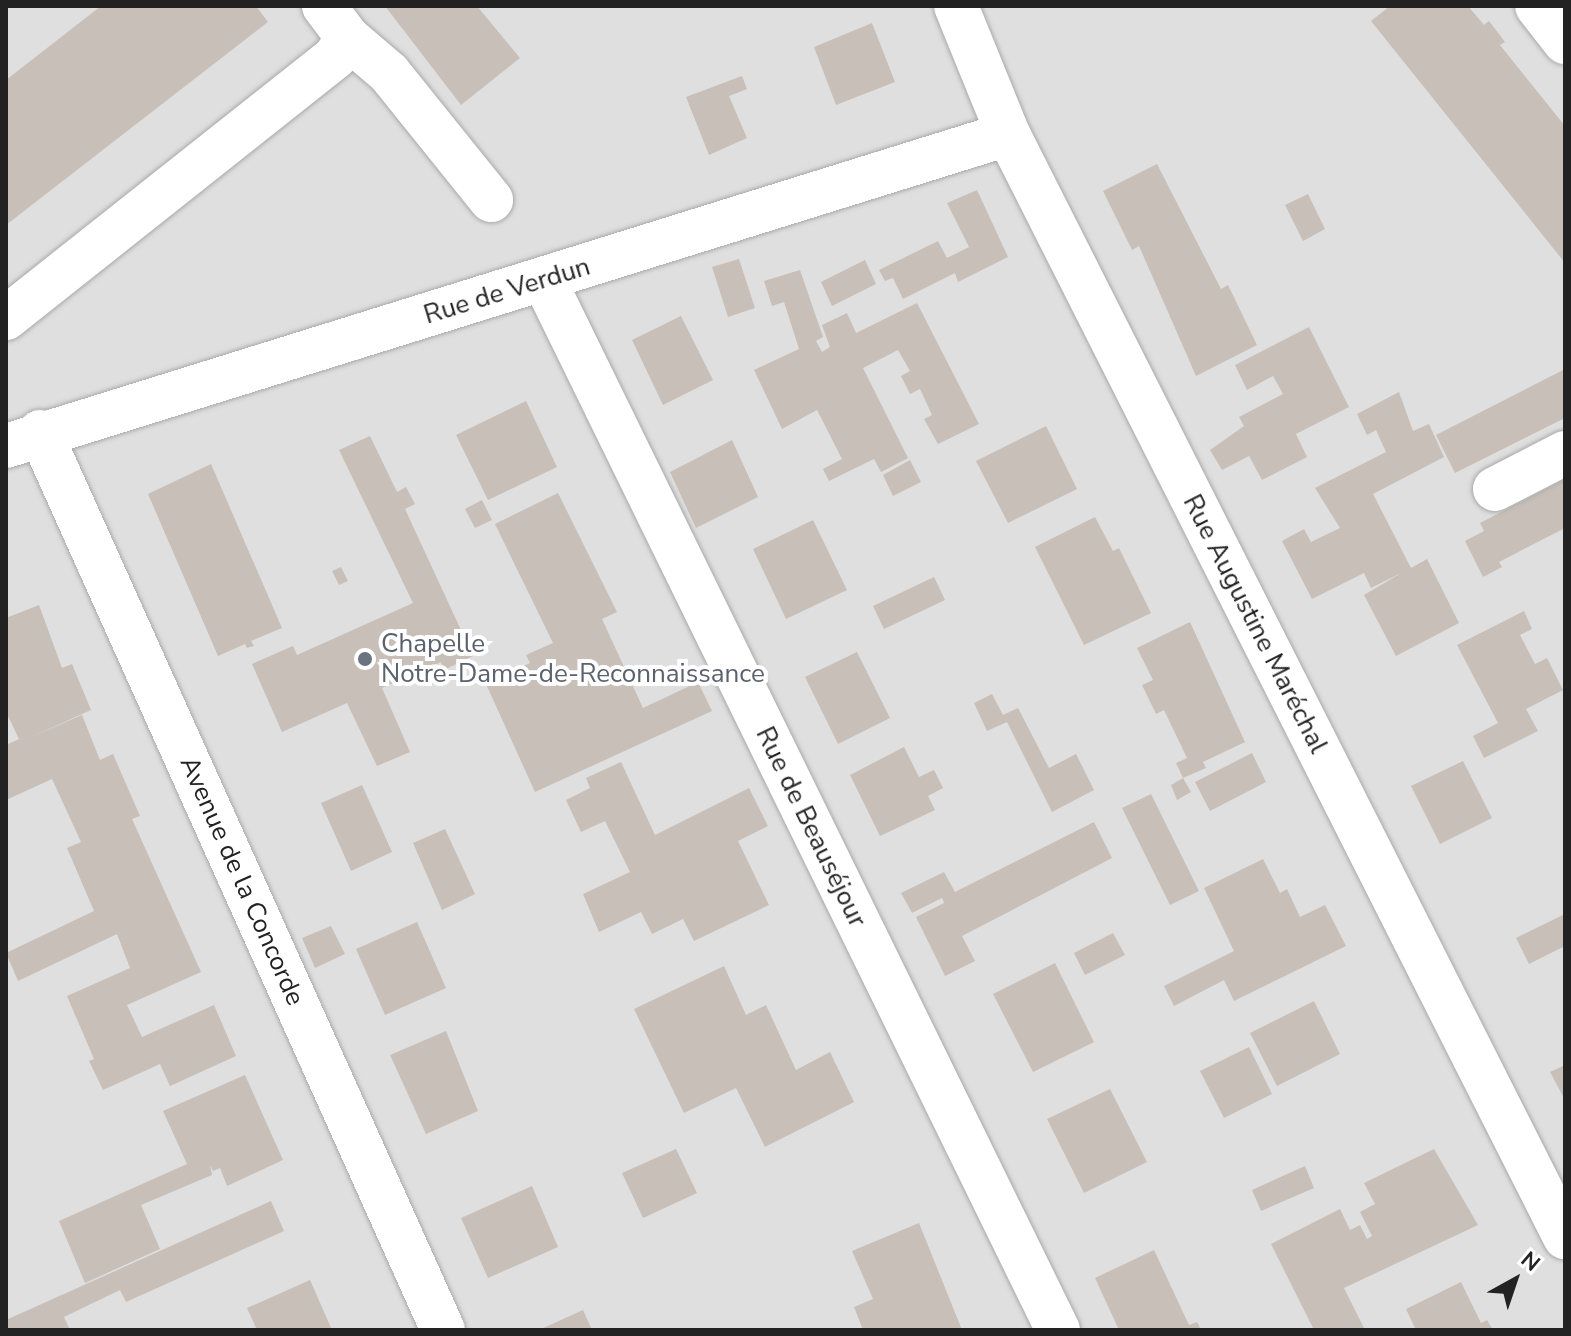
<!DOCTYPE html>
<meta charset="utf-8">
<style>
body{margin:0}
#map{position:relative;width:1571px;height:1336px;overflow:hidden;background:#f2efe9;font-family:"Nunito Sans",sans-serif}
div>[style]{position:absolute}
.residential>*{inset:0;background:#e0dfdf}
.building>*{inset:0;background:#c7bfb8}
.roads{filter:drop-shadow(0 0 2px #a9a9a9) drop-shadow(0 0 2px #a9a9a9)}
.minor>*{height:44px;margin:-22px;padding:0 22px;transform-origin:22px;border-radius:22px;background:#fff}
.dots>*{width:22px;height:22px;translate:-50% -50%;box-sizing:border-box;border:4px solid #fff;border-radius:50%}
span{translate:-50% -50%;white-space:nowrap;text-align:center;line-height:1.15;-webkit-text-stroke:8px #fff;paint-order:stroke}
.street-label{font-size:26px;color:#222}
.worship-label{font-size:26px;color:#5b616d}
.left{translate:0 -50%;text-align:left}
.frame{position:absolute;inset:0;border:8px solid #222;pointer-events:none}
.north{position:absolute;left:1475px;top:1240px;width:80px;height:80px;-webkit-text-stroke:6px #fff;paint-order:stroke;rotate:40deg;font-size:22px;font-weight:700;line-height:32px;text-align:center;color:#222}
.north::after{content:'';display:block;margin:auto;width:28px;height:36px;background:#222;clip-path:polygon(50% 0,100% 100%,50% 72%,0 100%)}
</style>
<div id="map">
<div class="residential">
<i style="clip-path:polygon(6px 6px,1565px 6px,1565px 1330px,6px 1330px)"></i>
</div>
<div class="building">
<i style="clip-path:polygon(101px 6px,256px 6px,268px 22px,6px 225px,6px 80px)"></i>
<i style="clip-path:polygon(385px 6px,477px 6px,520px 58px,461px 105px)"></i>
<i style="clip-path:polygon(1390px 6px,1468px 6px,1484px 25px,1489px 21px,1505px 42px,1500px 45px,1565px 126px,1565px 263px,1371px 21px)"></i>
<i style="clip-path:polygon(872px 23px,895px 82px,836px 105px,814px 47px)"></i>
<i style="clip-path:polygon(742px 76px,747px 89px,729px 96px,747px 138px,709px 155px,686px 97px)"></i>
<i style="clip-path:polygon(1157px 164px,1221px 289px,1228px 285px,1257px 345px,1196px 376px,1139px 246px,1132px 250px,1103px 191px)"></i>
<i style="clip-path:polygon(977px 190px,1008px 257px,958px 282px,955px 273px,903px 299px,893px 278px,885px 281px,879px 270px,938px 241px,947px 258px,969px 247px,947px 203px)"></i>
<i style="clip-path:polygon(1308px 194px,1325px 229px,1303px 241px,1285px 205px)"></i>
<i style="clip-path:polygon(739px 259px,755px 308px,728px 317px,712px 267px)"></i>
<i style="clip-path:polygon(865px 260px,876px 284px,832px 306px,821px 282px)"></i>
<i style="clip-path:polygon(800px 270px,823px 337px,816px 341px,822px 352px,830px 347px,822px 325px,847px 313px,856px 333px,917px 303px,979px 424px,938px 444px,924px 419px,932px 415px,920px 389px,910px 394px,901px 376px,910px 371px,898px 350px,863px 368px,908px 458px,881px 472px,874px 459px,829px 481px,823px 469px,842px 459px,817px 410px,782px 429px,754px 370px,799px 349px,784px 302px,772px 306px,764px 281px)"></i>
<i style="clip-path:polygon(681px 316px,713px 380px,663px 405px,632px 340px)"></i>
<i style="clip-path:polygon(1309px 327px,1349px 407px,1296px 434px,1307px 457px,1262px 480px,1249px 456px,1222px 470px,1210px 450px,1244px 426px,1239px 417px,1283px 394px,1273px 376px,1247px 390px,1235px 365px)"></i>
<i style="clip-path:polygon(1565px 369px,1565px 418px,1455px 473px,1436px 435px)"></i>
<i style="clip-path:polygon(1399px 392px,1413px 431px,1429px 424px,1444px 457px,1373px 494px,1411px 568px,1427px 559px,1459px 623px,1396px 656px,1364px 595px,1403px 572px,1371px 588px,1364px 573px,1312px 599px,1282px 541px,1304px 529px,1311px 542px,1340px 528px,1315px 488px,1386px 452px,1376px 430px,1367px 435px,1357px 414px)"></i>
<i style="clip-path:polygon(526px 401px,557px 467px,488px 500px,456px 435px)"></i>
<i style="clip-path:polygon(1046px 426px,1077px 489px,1008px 523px,976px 461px)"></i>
<i style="clip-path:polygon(370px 436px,397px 492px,406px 487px,415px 504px,405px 509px,473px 656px,444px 670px,441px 662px,382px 688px,410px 752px,377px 766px,347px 703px,282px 732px,252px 664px,293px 646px,297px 655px,413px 603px,339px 450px)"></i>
<i style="clip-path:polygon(732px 440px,758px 497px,696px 528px,670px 472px)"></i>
<i style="clip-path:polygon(910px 460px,921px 482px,893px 496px,883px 475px)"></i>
<i style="clip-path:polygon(211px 464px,282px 628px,251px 641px,254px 646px,247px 648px,245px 644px,218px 656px,148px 494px)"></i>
<i style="clip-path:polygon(1565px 479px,1565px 528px,1499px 562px,1502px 567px,1483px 577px,1465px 541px,1484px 531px,1480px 523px)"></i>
<i style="clip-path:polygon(558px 493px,617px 612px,602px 619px,643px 708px,698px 682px,712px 711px,535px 792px,486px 684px,530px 663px,526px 655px,553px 643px,495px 524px)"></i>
<i style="clip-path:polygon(482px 500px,492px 520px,475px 528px,465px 509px)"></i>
<i style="clip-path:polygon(1095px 517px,1113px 551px,1119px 548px,1151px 613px,1084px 645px,1035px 547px)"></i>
<i style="clip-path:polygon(813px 520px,847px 590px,786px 619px,753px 549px)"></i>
<i style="clip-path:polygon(341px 567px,348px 581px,339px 585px,332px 571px)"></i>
<i style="clip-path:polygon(934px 577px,945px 600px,884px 629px,873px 606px)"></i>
<i style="clip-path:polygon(39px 605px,62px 668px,72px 664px,91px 710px,27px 739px,82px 715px,100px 760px,113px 754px,140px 816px,132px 819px,201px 972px,127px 1005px,142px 1037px,214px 1005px,236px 1056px,170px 1086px,160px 1064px,103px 1090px,89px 1061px,94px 1059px,67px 996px,130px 968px,117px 934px,18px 981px,6px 953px,94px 911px,67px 848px,81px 842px,52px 779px,6px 800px,6px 745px,19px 739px,6px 712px,6px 618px)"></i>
<i style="clip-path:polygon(1524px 611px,1532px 629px,1520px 635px,1535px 664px,1547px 658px,1563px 690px,1526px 709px,1538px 731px,1484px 758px,1473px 736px,1498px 723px,1457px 645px)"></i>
<i style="clip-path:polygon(1190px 622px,1245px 742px,1203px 762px,1206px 768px,1183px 778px,1176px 763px,1187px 758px,1164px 710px,1156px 714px,1142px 685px,1153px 680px,1137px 648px)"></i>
<i style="clip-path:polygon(857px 652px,890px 718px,838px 744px,805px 677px)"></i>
<i style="clip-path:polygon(992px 694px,1003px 715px,1018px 708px,1049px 768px,1076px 754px,1094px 790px,1052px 812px,1007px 722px,987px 731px,974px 703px)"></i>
<i style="clip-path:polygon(904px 747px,919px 777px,934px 770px,943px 788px,928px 796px,935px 810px,880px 836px,850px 775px)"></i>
<i style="clip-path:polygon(1252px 753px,1266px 782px,1210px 811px,1195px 782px)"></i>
<i style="clip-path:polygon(1463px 761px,1492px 818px,1440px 844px,1411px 786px)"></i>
<i style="clip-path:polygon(621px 762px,655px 835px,749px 788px,768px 826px,738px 841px,769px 905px,694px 941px,683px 919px,652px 934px,641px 912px,599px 932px,583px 894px,630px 872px,605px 821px,581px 832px,566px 800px,590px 788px,586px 778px)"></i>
<i style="clip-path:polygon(1183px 778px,1191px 792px,1177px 800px,1171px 785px)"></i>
<i style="clip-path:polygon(362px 785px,392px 852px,351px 871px,321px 803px)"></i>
<i style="clip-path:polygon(1151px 794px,1199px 891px,1170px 905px,1122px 808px)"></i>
<i style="clip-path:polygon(1094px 822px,1112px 858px,962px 936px,975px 961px,945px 976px,916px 917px,944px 903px,942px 898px,912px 913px,901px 893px,944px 872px,955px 892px)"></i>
<i style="clip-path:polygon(445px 829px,475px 894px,442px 910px,413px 843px)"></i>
<i style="clip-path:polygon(1263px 859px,1280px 893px,1287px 889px,1300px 917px,1325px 905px,1346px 946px,1234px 1001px,1224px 980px,1174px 1006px,1164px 986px,1234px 951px,1204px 888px)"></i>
<i style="clip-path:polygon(1565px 914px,1565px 946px,1529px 964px,1516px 938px)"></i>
<i style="clip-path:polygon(417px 922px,446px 988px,385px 1015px,356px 949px)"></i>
<i style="clip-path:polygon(331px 926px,345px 954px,315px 968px,302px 938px)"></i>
<i style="clip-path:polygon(1113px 933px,1125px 955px,1085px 975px,1074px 953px)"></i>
<i style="clip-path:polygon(1055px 963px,1094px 1042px,1033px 1072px,993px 994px)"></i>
<i style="clip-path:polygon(724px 966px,746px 1015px,766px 1005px,796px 1070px,830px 1052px,854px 1102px,765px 1147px,736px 1088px,684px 1113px,634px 1009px)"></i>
<i style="clip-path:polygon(1314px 1001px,1340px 1054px,1277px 1086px,1250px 1033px)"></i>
<i style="clip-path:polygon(446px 1031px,478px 1111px,426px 1134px,390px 1055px)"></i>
<i style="clip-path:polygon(1249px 1047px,1272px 1094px,1224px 1118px,1200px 1071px)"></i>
<i style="clip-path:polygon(1565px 1065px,1565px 1100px,1550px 1072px)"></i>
<i style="clip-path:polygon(245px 1075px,283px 1160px,227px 1186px,220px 1168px,213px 1171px,210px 1165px,212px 1175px,141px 1205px,160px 1249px,85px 1283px,59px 1221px,187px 1164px,163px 1111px)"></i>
<i style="clip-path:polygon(1110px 1089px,1147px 1162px,1084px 1193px,1047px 1119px)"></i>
<i style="clip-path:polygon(676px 1149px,697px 1193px,643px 1218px,622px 1173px)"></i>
<i style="clip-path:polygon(1434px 1149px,1478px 1225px,1344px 1288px,1365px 1330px,1314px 1330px,1271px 1244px,1340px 1209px,1350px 1230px,1360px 1225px,1367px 1239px,1372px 1236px,1360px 1212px,1375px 1204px,1364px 1183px)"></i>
<i style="clip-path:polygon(1305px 1166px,1314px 1188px,1261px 1211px,1252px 1190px)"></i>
<i style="clip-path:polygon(532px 1186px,558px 1247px,488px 1278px,461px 1218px)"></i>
<i style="clip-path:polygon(271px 1201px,284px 1231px,126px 1302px,120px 1290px,64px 1317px,70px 1330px,6px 1330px,6px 1320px)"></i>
<i style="clip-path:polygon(919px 1223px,962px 1330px,863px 1330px,854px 1307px,873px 1299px,852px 1251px)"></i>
<i style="clip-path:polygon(1154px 1250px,1189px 1325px,1197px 1322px,1201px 1330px,1119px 1330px,1095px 1278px)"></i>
<i style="clip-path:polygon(310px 1280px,332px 1330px,257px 1330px,247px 1308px)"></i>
<i style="clip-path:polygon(1461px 1282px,1481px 1323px,1487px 1320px,1493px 1330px,1416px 1330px,1406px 1309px)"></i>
<i style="clip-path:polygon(583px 1310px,592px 1330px,539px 1330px)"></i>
</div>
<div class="roads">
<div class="minor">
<i style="left:956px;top:6px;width:138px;rotate:67.9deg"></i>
<i style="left:1008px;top:134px;width:1236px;rotate:63.21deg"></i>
<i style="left:1537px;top:6px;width:46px;rotate:52.1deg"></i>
<i style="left:348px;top:38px;width:54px;rotate:40.5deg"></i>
<i style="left:389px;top:73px;width:163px;rotate:51.2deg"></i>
<i style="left:544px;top:280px;width:1169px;rotate:63.92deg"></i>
<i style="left:6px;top:318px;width:420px;rotate:-38.4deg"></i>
<i style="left:335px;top:57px;width:23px;rotate:-56deg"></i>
<i style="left:348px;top:38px;width:40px;rotate:-127deg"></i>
<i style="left:40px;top:432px;width:984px;rotate:65.83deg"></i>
<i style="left:6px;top:446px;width:1049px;rotate:-17.3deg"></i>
<i style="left:1495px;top:489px;width:79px;rotate:-27.2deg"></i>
</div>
</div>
<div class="dots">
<i style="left:365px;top:659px;background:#6b7280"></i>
</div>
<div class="street-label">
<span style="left:507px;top:291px;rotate:-17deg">Rue de Verdun</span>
<span style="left:1255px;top:624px;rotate:63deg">Rue Augustine Maréchal</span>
<span style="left:811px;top:827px;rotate:64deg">Rue de Beauséjour</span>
<span style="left:242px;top:881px;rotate:66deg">Avenue de la Concorde</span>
</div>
<div class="worship-label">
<span class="left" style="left:381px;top:659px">Chapelle<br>Notre-Dame-de-Reconnaissance</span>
</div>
<div class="frame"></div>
<div class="north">N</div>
</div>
